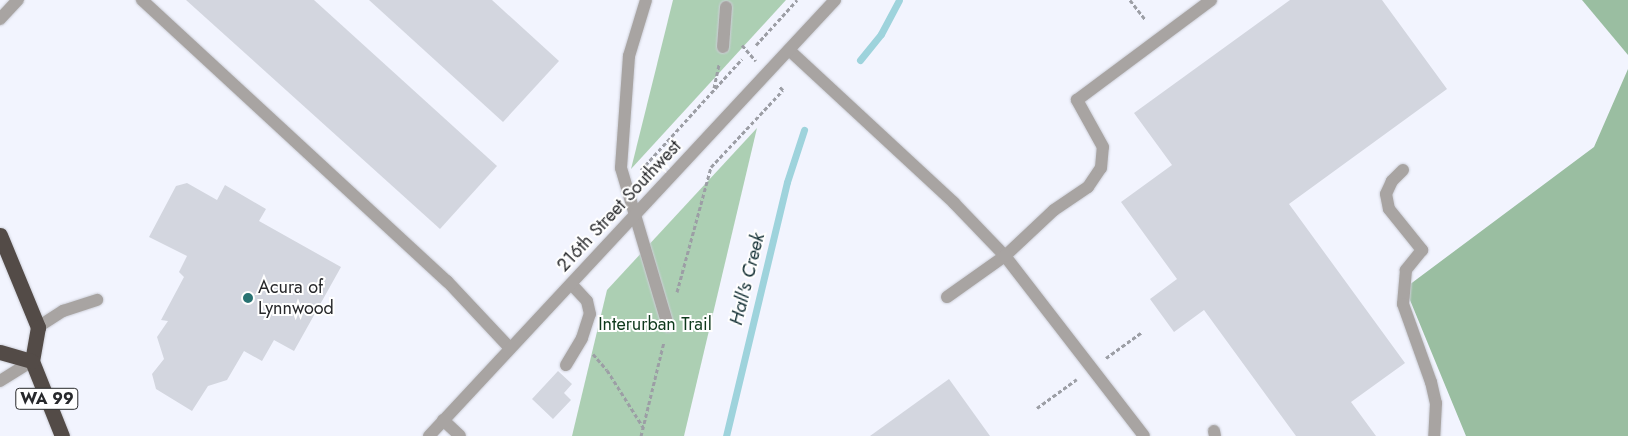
<!DOCTYPE html>
<style>
body{margin:0}
#map{position:relative;width:1628px;height:436px;overflow:hidden;background:#f2f4fe;font-family:Jost,sans-serif}
div>[style]{position:absolute}
.green>*{inset:0;background:#accfb3}
.forest>*{inset:0;background:#9abea1}
.stream>*{height:7px;margin:-3.5px;padding:0 3.5px;transform-origin:3.5px;border-radius:3.5px;background:#9ed3dc}
.building>*{inset:0;background:#d3d6df}
.path>*{height:3px;margin-top:-1.5px;transform-origin:0;background:repeating-linear-gradient(90deg,#9c9ea5 0 4px,transparent 0 6.5px)}
.roads{filter:drop-shadow(0 0 1px #cdcfd8) drop-shadow(0 0 1px #cdcfd8)}
.minor>*{height:12px;margin:-6px;padding:0 6px;transform-origin:6px;border-radius:6px;background:#a8a4a2}
.highway>*{height:15px;margin:-7.5px;padding:0 7.5px;transform-origin:7.5px;border-radius:7.5px;background:#534b47}
.dots>*{width:14px;height:14px;translate:-50% -50%;box-sizing:border-box;border:2px solid #fff;border-radius:50%}
span{translate:-50% -50%;white-space:nowrap;text-align:center;line-height:1.15;-webkit-text-stroke:4px #fff;paint-order:stroke}
.shield-label span{padding:1px 4px;background:#fff;border:1px solid;border-radius:4px;-webkit-text-stroke-width:0}
.shield-label{font-size:16px;color:#27282b;font-weight:700}
.street-label{font-size:18px;color:#27282b}
.poi-label{font-size:18px;color:#27282b}
.left{translate:0 -50%;text-align:left}
.park-label{font-size:18px;color:#0e391c}
.water-label{font-size:19px;color:#132f34;font-style:italic}
</style>
<div id="map">
<div class="green">
<i style="clip-path:polygon(673px 0,786px 0,631px 169px)"></i>
<i style="clip-path:polygon(757px 128px,684px 436px,572px 436px,607px 290px)"></i>
</div>
<div class="forest">
<i style="clip-path:polygon(1582px 0,1628px 0,1628px 55px)"></i>
<i style="clip-path:polygon(1628px 69px,1628px 436px,1466px 436px,1405px 288px,1594px 147px)"></i>
</div>
<div class="stream">
<i style="left:860px;top:60px;width:33px;rotate:-51deg"></i>
<i style="left:881px;top:34px;width:38px;rotate:-62deg"></i>
<i style="left:726px;top:436px;width:261px;rotate:-76.5deg"></i>
<i style="left:787px;top:182px;width:55px;rotate:-71.9deg"></i>
</div>
<div class="building">
<i style="clip-path:polygon(186px 0,314px 0,497px 166px,440px 229px)"></i>
<i style="clip-path:polygon(369px 0,492px 0,559px 61px,503px 122px)"></i>
<i style="clip-path:polygon(1290px 0,1382px 0,1447px 89px,1289px 204px,1405px 363px,1351px 402px,1376px 436px,1296px 436px,1204px 310px,1174px 332px,1150px 299px,1177px 279px,1121px 202px,1172px 165px,1134px 113px)"></i>
<i style="clip-path:polygon(187px 183px,217px 200px,225px 185px,266px 209px,259px 221px,341px 267px,294px 351px,274px 340px,262px 361px,244px 351px,227px 380px,208px 386px,192px 411px,156px 389px,152px 374px,164px 359px,157px 337px,168px 321px,161px 320px,184px 277px,179px 272px,187px 256px,149px 237px,176px 186px)"></i>
<i style="clip-path:polygon(558px 371px,572px 384px,564px 393px,571px 400px,553px 419px,532px 399px)"></i>
<i style="clip-path:polygon(949px 379px,990px 436px,870px 436px)"></i>
</div>
<div class="path">
<i style="left:1130px;top:0;width:24px;rotate:52deg"></i>
<i style="left:742px;top:45px;width:21px;rotate:49deg"></i>
<i style="left:756px;top:45px;width:61px;rotate:-47.7deg"></i>
<i style="left:714px;top:88px;width:24px;rotate:-78deg"></i>
<i style="left:641px;top:170px;width:150px;rotate:-47.7deg"></i>
<i style="left:677px;top:292px;width:130px;rotate:-74.8deg"></i>
<i style="left:711px;top:167px;width:105px;rotate:-46.9deg"></i>
<i style="left:783px;top:90px;width:6px;rotate:-135deg"></i>
<i style="left:593px;top:354px;width:21px;rotate:49deg"></i>
<i style="left:607px;top:370px;width:67px;rotate:57.7deg"></i>
<i style="left:1106px;top:358px;width:44px;rotate:-35.8deg"></i>
<i style="left:1037px;top:408px;width:49px;rotate:-35.9deg"></i>
<i style="left:641px;top:436px;width:97px;rotate:-76.3deg"></i>
</div>
<div class="roads">
<div class="minor">
<i style="left:142px;top:0;width:415px;rotate:42.7deg"></i>
<i style="left:447px;top:281px;width:92px;rotate:46.8deg"></i>
<i style="left:646px;top:0;width:59px;rotate:106.9deg"></i>
<i style="left:629px;top:56px;width:112px;rotate:94.1deg"></i>
<i style="left:621px;top:168px;width:165px;rotate:73.4deg"></i>
<i style="left:0;top:19px;width:26px;rotate:-47deg"></i>
<i style="left:723px;top:47px;width:40px;rotate:-85.7deg"></i>
<i style="left:789px;top:50px;width:225px;rotate:42.8deg"></i>
<i style="left:954px;top:203px;width:74px;rotate:46.1deg"></i>
<i style="left:1005px;top:256px;width:227px;rotate:52.3deg"></i>
<i style="left:1403px;top:170px;width:16px;rotate:135deg"></i>
<i style="left:1392px;top:181px;width:14px;rotate:115deg"></i>
<i style="left:1386px;top:194px;width:15px;rotate:79deg"></i>
<i style="left:1389px;top:209px;width:53px;rotate:51.2deg"></i>
<i style="left:1422px;top:250px;width:26px;rotate:129deg"></i>
<i style="left:1406px;top:270px;width:34px;rotate:95deg"></i>
<i style="left:1403px;top:304px;width:83px;rotate:70.3deg"></i>
<i style="left:1431px;top:382px;width:22px;rotate:77deg"></i>
<i style="left:1436px;top:403px;width:33px;rotate:93deg"></i>
<i style="left:947px;top:297px;width:71px;rotate:-35.3deg"></i>
<i style="left:1005px;top:256px;width:67px;rotate:-43.2deg"></i>
<i style="left:1054px;top:210px;width:41px;rotate:-34.1deg"></i>
<i style="left:1088px;top:187px;width:23px;rotate:-56deg"></i>
<i style="left:1101px;top:168px;width:21px;rotate:-85deg"></i>
<i style="left:1103px;top:147px;width:54px;rotate:-119deg"></i>
<i style="left:1077px;top:100px;width:167px;rotate:-36.7deg"></i>
<i style="left:38px;top:327px;width:30px;rotate:-33deg"></i>
<i style="left:63px;top:311px;width:36px;rotate:-18deg"></i>
<i style="left:566px;top:365px;width:31px;rotate:-59deg"></i>
<i style="left:582px;top:338px;width:25px;rotate:-72deg"></i>
<i style="left:590px;top:314px;width:13px;rotate:-103deg"></i>
<i style="left:587px;top:301px;width:23px;rotate:-133deg"></i>
<i style="left:0;top:381px;width:38px;rotate:-32deg"></i>
<i style="left:443px;top:420px;width:23px;rotate:43deg"></i>
<i style="left:1214px;top:431px;width:5px;rotate:79deg"></i>
<i style="left:429px;top:436px;width:596px;rotate:-47.04deg"></i>
</div>
<div class="highway">
<i style="left:0;top:235px;width:100px;rotate:67.6deg"></i>
<i style="left:38px;top:327px;width:35px;rotate:100deg"></i>
<i style="left:32px;top:361px;width:81px;rotate:68.2deg"></i>
<i style="left:0;top:352px;width:33px;rotate:16deg"></i>
</div>
</div>
<div class="dots">
<i style="left:248px;top:298px;background:#287272"></i>
</div>
<div class="shield-label">
<span style="left:47px;top:399px">WA 99</span>
</div>
<div class="street-label">
<span style="left:619px;top:206px;rotate:-47deg">216th Street Southwest</span>
</div>
<div class="poi-label">
<span class="left" style="left:258px;top:298px">Acura of<br>Lynnwood</span>
</div>
<div class="park-label">
<span style="left:655px;top:324px">Interurban Trail</span>
</div>
<div class="water-label">
<span style="left:747px;top:279px;rotate:-76deg">Hall's Creek</span>
</div>
</div>
